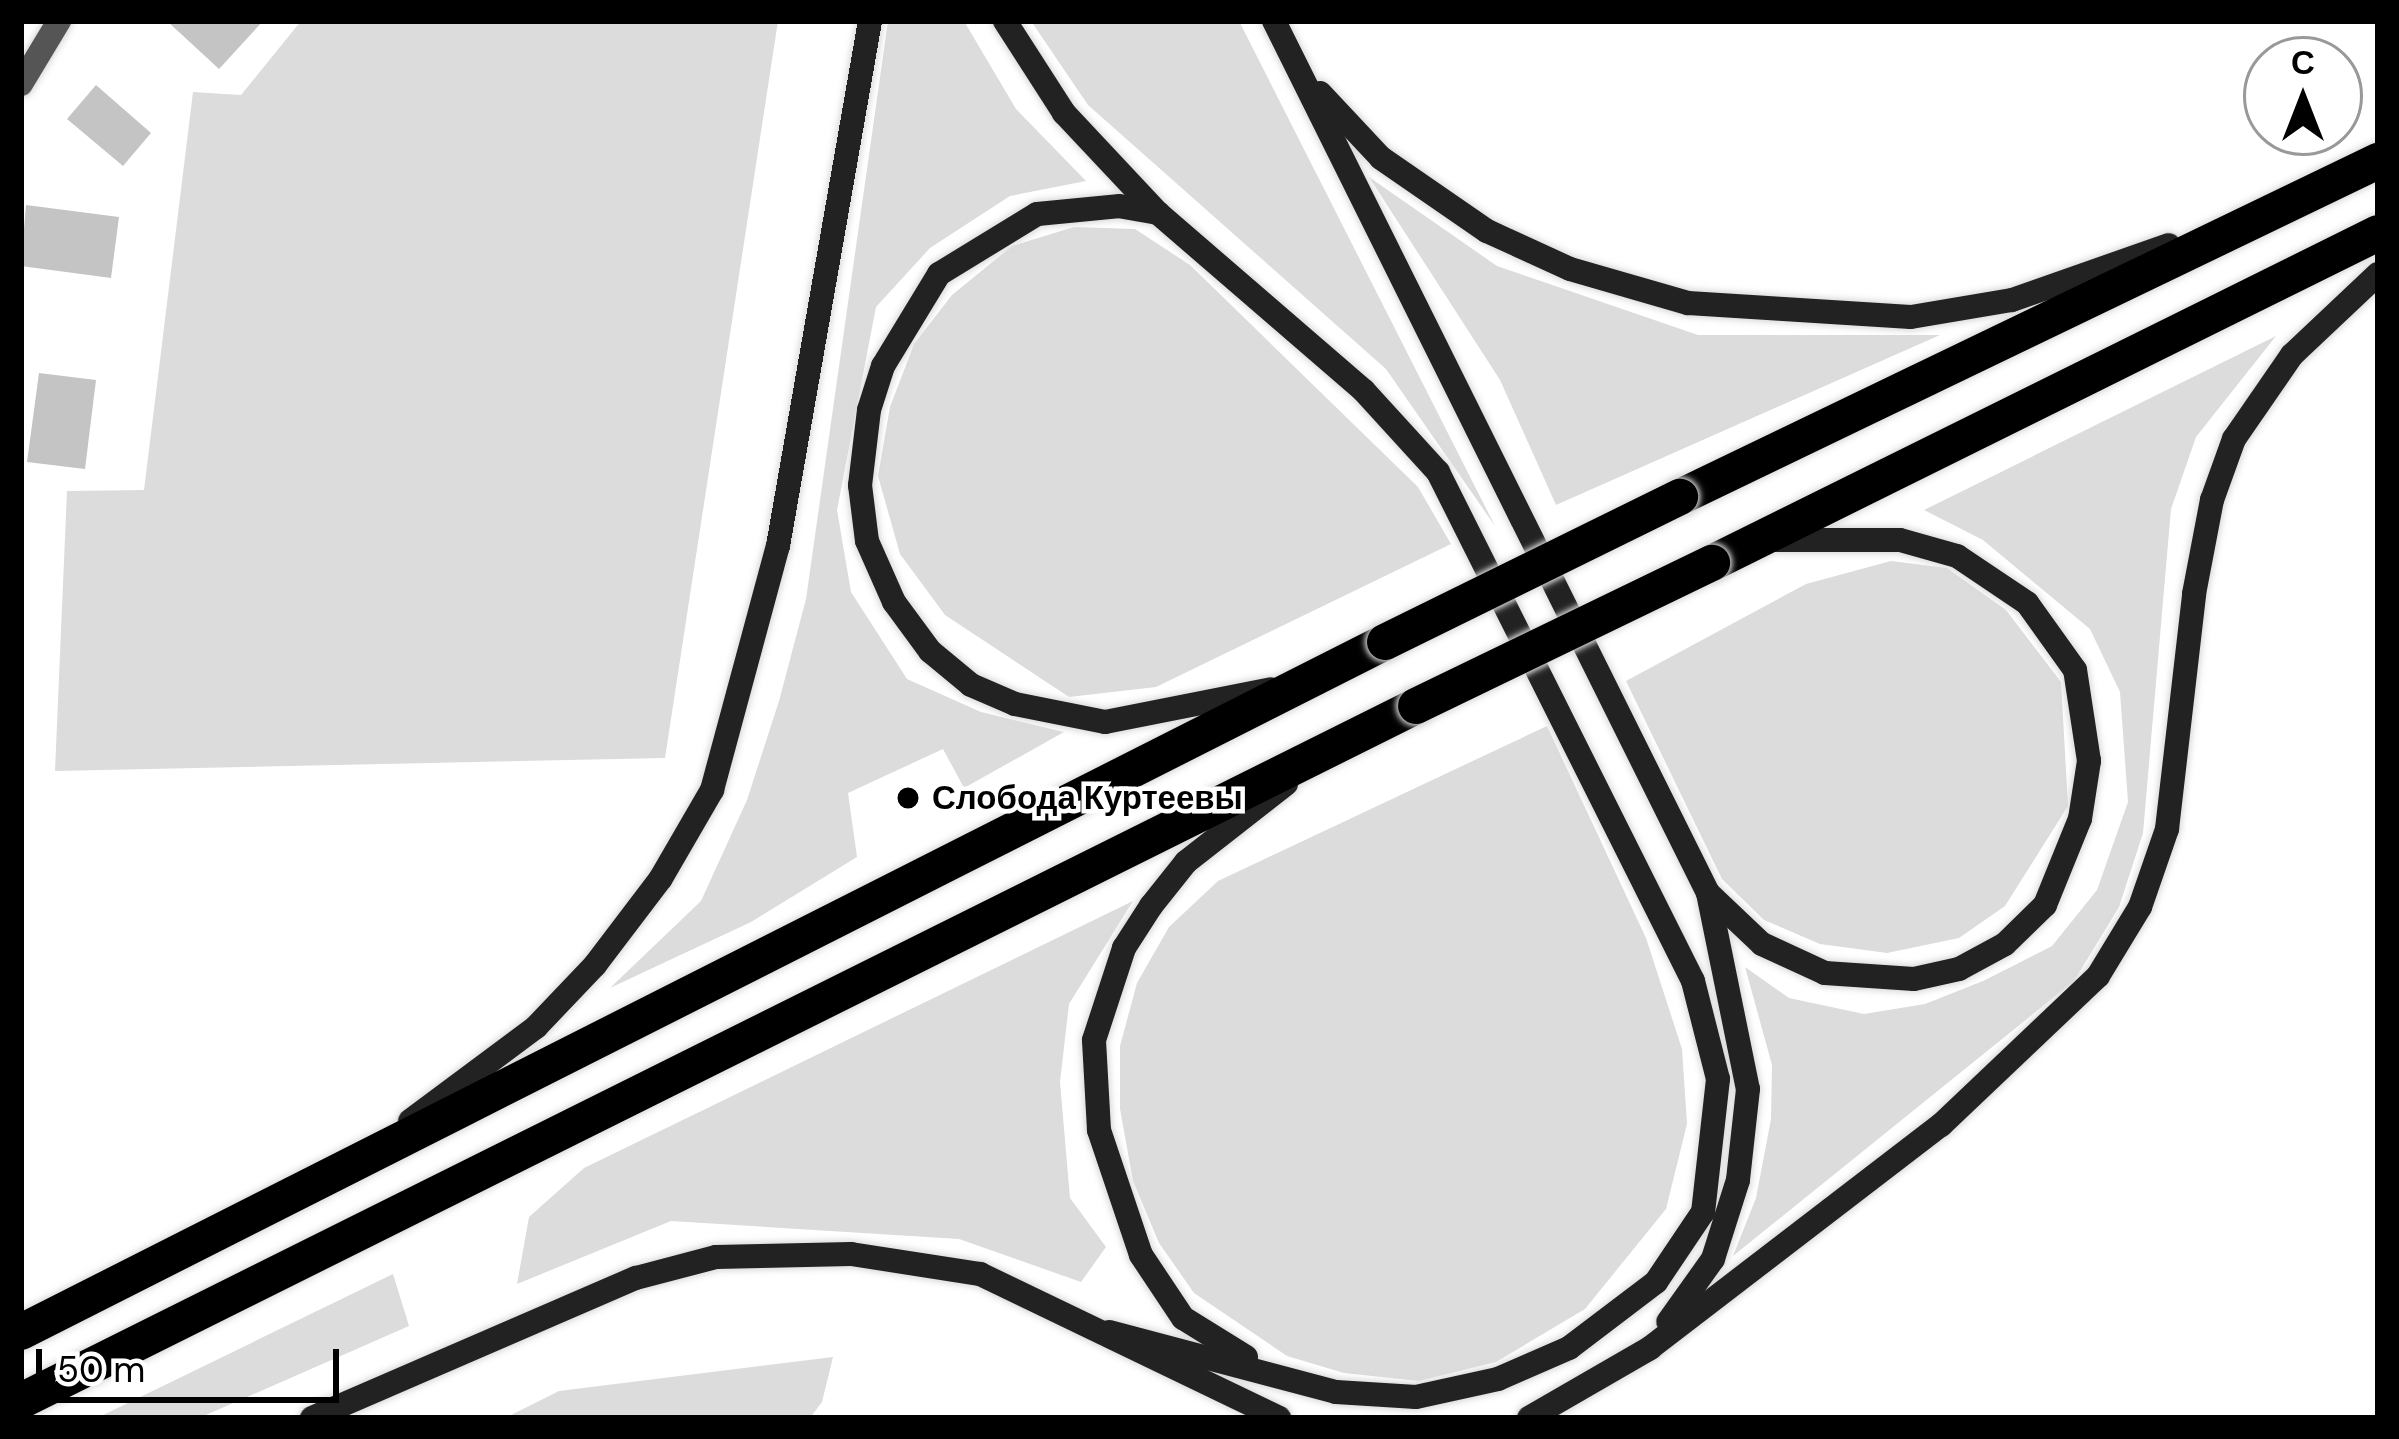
<!DOCTYPE html>
<meta charset="utf-8">
<style>
body{margin:0}
#map{position:relative;width:2399px;height:1439px;overflow:hidden;background:#fff;font-family:"DM Sans",sans-serif}
div>[style]{position:absolute}
.green>*{inset:0;background:#dcdcdc}
.building>*{inset:0;background:#c4c4c4}
.roads{filter:drop-shadow(0 0 3px #dbdbdb) drop-shadow(0 0 3px #dbdbdb)}
.street>*{height:24px;margin:-12px;padding:0 12px;transform-origin:12px;border-radius:12px;background:#555}
.secondary>*{height:24px;margin:-12px;padding:0 12px;transform-origin:12px;border-radius:12px;background:#222}
.highway>*{height:36px;margin:-18px;padding:0 18px;transform-origin:18px;border-radius:18px;background:#000}
.bridges{filter:drop-shadow(0 0 3px #dbdbdb) drop-shadow(0 0 3px #dbdbdb)}
.highway-bridge>*{height:36px;margin:-18px;padding:0 18px;transform-origin:18px;border-radius:18px;background:#000}
.dots>*{width:33px;height:33px;translate:-50% -50%;box-sizing:border-box;border:6px solid #fff;border-radius:50%}
span{translate:-50% -50%;white-space:nowrap;text-align:center;line-height:1.15;-webkit-text-stroke:9px #fff;paint-order:stroke}
.poi-label{font-size:33px;color:#000;font-weight:700}
.left{translate:0 -50%;text-align:left}
.frame{position:absolute;inset:0;border:24px solid #000;pointer-events:none}
.north{position:absolute;left:2243px;top:36px;width:120px;height:120px;box-sizing:border-box;background:#fff;border:3px solid #999;border-radius:50%;rotate:0deg;font-size:33px;font-weight:700;line-height:48px;text-align:center;color:#000}
.north::after{content:'';display:block;margin:auto;width:42px;height:54px;background:#000;clip-path:polygon(50% 0,100% 100%,50% 72%,0 100%)}
.scale{position:absolute;left:36px;top:1349px;width:303px;height:54px;box-sizing:border-box;border:6px solid #000;border-top:0;padding-left:15px;font-size:36px;line-height:42px;white-space:nowrap;color:#000;-webkit-text-stroke:9px #fff;paint-order:stroke}
</style>
<div id="map">
<div class="green">
<i style="clip-path:polygon(301px 21px,778px 21px,665px 758px,55px 771px,67px 491px,144px 490px,193px 92px,241px 95px)"></i>
<i style="clip-path:polygon(888px 21px,964px 21px,1016px 109px,1086px 181px,1010px 196px,930px 248px,876px 307px,837px 510px,851px 592px,907px 679px,981px 712px,1064px 732px,964px 788px,943px 749px,848px 793px,857px 857px,751px 922px,610px 988px,701px 901px,747px 800px,779px 701px,806px 599px)"></i>
<i style="clip-path:polygon(1031px 21px,1239px 21px,1495px 526px,1386px 369px,1088px 105px)"></i>
<i style="clip-path:polygon(1369px 177px,1497px 266px,1698px 335px,1940px 335px,1556px 505px,1500px 380px)"></i>
<i style="clip-path:polygon(1074px 227px,1135px 229px,1190px 265px,1418px 487px,1451px 544px,1156px 687px,1069px 697px,945px 615px,900px 554px,878px 476px,890px 407px,914px 344px,952px 295px,1012px 246px)"></i>
<i style="clip-path:polygon(2276px 336px,2196px 437px,2171px 509px,2143px 833px,2119px 907px,2074px 981px,1733px 1256px,1756px 1198px,1771px 1119px,1772px 1065px,1745px 967px,1789px 998px,1864px 1014px,1925px 1004px,1983px 981px,2052px 946px,2097px 890px,2128px 802px,2120px 692px,2090px 629px,1983px 540px,1924px 510px)"></i>
<i style="clip-path:polygon(1891px 561px,1947px 568px,2006px 610px,2061px 682px,2068px 806px,2005px 906px,1959px 938px,1887px 953px,1820px 944px,1764px 920px,1722px 879px,1626px 681px,1806px 584px)"></i>
<i style="clip-path:polygon(1547px 726px,1646px 938px,1682px 1049px,1687px 1124px,1666px 1209px,1585px 1309px,1496px 1362px,1419px 1381px,1344px 1373px,1287px 1356px,1194px 1293px,1159px 1243px,1133px 1181px,1120px 1109px,1120px 1046px,1137px 983px,1169px 927px,1218px 881px)"></i>
<i style="clip-path:polygon(1133px 901px,1069px 1004px,1060px 1082px,1070px 1198px,1106px 1247px,1081px 1282px,959px 1239px,671px 1221px,517px 1284px,529px 1217px,584px 1168px)"></i>
<i style="clip-path:polygon(393px 1274px,409px 1326px,199px 1418px,97px 1418px)"></i>
<i style="clip-path:polygon(833px 1357px,822px 1402px,810px 1418px,505px 1418px,559px 1391px)"></i>
</div>
<div class="building">
<i style="clip-path:polygon(167px 21px,263px 21px,219px 69px)"></i>
<i style="clip-path:polygon(96px 85px,151px 133px,123px 166px,67px 119px)"></i>
<i style="clip-path:polygon(26px 205px,119px 217px,111px 278px,21px 266px)"></i>
<i style="clip-path:polygon(39px 373px,96px 380px,85px 469px,27px 462px)"></i>
</div>
<div class="roads">
<div class="street">
<i style="left:21px;top:84px;width:74px;rotate:-58.9deg"></i>
</div>
<div class="secondary">
<i style="left:1005px;top:21px;width:109px;rotate:57.3deg"></i>
<i style="left:1064px;top:113px;width:137px;rotate:46.8deg"></i>
<i style="left:1158px;top:213px;width:272px;rotate:40.8deg"></i>
<i style="left:1364px;top:391px;width:110px;rotate:47.6deg"></i>
<i style="left:1438px;top:472px;width:569px;rotate:63.39deg"></i>
<i style="left:1693px;top:981px;width:101px;rotate:75.7deg"></i>
<i style="left:1718px;top:1079px;width:134px;rotate:96.4deg"></i>
<i style="left:1703px;top:1212px;width:84px;rotate:123.9deg"></i>
<i style="left:1656px;top:1282px;width:109px;rotate:142.8deg"></i>
<i style="left:1569px;top:1348px;width:77px;rotate:156.4deg"></i>
<i style="left:1498px;top:1379px;width:84px;rotate:167.6deg"></i>
<i style="left:1416px;top:1397px;width:80px;rotate:-176.4deg"></i>
<i style="left:1336px;top:1392px;width:235px;rotate:-165.2deg"></i>
<i style="left:1274px;top:21px;width:974px;rotate:63.54deg"></i>
<i style="left:1708px;top:893px;width:200px;rotate:78.5deg"></i>
<i style="left:1748px;top:1089px;width:92px;rotate:96.3deg"></i>
<i style="left:1738px;top:1180px;width:83px;rotate:107.6deg"></i>
<i style="left:1713px;top:1259px;width:77px;rotate:125.5deg"></i>
<i style="left:1320px;top:93px;width:89px;rotate:46.8deg"></i>
<i style="left:1381px;top:158px;width:129px;rotate:34.6deg"></i>
<i style="left:1487px;top:231px;width:91px;rotate:24.6deg"></i>
<i style="left:1570px;top:269px;width:123px;rotate:16.1deg"></i>
<i style="left:1688px;top:303px;width:223px;rotate:3.6deg"></i>
<i style="left:1911px;top:317px;width:102px;rotate:-9.6deg"></i>
<i style="left:2012px;top:300px;width:166px;rotate:-19.3deg"></i>
<i style="left:1158px;top:213px;width:39px;rotate:-170deg"></i>
<i style="left:1120px;top:206px;width:83px;rotate:174.5deg"></i>
<i style="left:1037px;top:214px;width:115px;rotate:148.5deg"></i>
<i style="left:939px;top:274px;width:108px;rotate:121.3deg"></i>
<i style="left:883px;top:366px;width:46px;rotate:107.7deg"></i>
<i style="left:869px;top:410px;width:76px;rotate:96.8deg"></i>
<i style="left:860px;top:485px;width:56px;rotate:82.9deg"></i>
<i style="left:867px;top:541px;width:67px;rotate:66.1deg"></i>
<i style="left:894px;top:602px;width:61px;rotate:53.7deg"></i>
<i style="left:930px;top:651px;width:53px;rotate:39.7deg"></i>
<i style="left:971px;top:685px;width:48px;rotate:23.4deg"></i>
<i style="left:1015px;top:704px;width:92px;rotate:11.3deg"></i>
<i style="left:1105px;top:722px;width:169px;rotate:-11.2deg"></i>
<i style="left:1708px;top:893px;width:74px;rotate:43.4deg"></i>
<i style="left:1762px;top:944px;width:69px;rotate:24.7deg"></i>
<i style="left:1825px;top:973px;width:89px;rotate:3.9deg"></i>
<i style="left:1914px;top:979px;width:46px;rotate:-12.5deg"></i>
<i style="left:1959px;top:969px;width:52px;rotate:-28.5deg"></i>
<i style="left:2005px;top:944px;width:56px;rotate:-44.3deg"></i>
<i style="left:2045px;top:905px;width:93px;rotate:-67.9deg"></i>
<i style="left:2080px;top:819px;width:59px;rotate:-81.2deg"></i>
<i style="left:2089px;top:761px;width:92px;rotate:-98.7deg"></i>
<i style="left:2075px;top:670px;width:82px;rotate:-125.6deg"></i>
<i style="left:2027px;top:603px;width:84px;rotate:-146.1deg"></i>
<i style="left:1957px;top:556px;width:59px;rotate:-164.3deg"></i>
<i style="left:1900px;top:540px;width:123px;rotate:180deg"></i>
<i style="left:410px;top:1121px;width:157px;rotate:-36.7deg"></i>
<i style="left:536px;top:1027px;width:86px;rotate:-46.4deg"></i>
<i style="left:595px;top:965px;width:109px;rotate:-52.8deg"></i>
<i style="left:661px;top:878px;width:102px;rotate:-59.9deg"></i>
<i style="left:712px;top:790px;width:253px;rotate:-74.9deg"></i>
<i style="left:778px;top:546px;width:533px;rotate:-80.06deg"></i>
<i style="left:1246px;top:1357px;width:74px;rotate:-148.2deg"></i>
<i style="left:1183px;top:1318px;width:76px;rotate:-123.7deg"></i>
<i style="left:1141px;top:1255px;width:132px;rotate:-108.6deg"></i>
<i style="left:1099px;top:1130px;width:90px;rotate:-93.2deg"></i>
<i style="left:1094px;top:1040px;width:97px;rotate:-71.9deg"></i>
<i style="left:1124px;top:948px;width:50px;rotate:-57.3deg"></i>
<i style="left:1151px;top:906px;width:56px;rotate:-51.5deg"></i>
<i style="left:1186px;top:862px;width:127px;rotate:-38deg"></i>
<i style="left:312px;top:1418px;width:353px;rotate:-23.4deg"></i>
<i style="left:636px;top:1278px;width:83px;rotate:-14.7deg"></i>
<i style="left:716px;top:1257px;width:135px;rotate:-1.3deg"></i>
<i style="left:851px;top:1254px;width:131px;rotate:8.8deg"></i>
<i style="left:980px;top:1274px;width:332px;rotate:25.7deg"></i>
<i style="left:1529px;top:1418px;width:140px;rotate:-30deg"></i>
<i style="left:1650px;top:1348px;width:367px;rotate:-37.5deg"></i>
<i style="left:1941px;top:1125px;width:216px;rotate:-43.5deg"></i>
<i style="left:2098px;top:976px;width:81px;rotate:-58.7deg"></i>
<i style="left:2140px;top:907px;width:83px;rotate:-70.9deg"></i>
<i style="left:2167px;top:829px;width:237px;rotate:-83.4deg"></i>
<i style="left:2194px;top:594px;width:96px;rotate:-79.2deg"></i>
<i style="left:2212px;top:500px;width:65px;rotate:-70.2deg"></i>
<i style="left:2234px;top:439px;width:102px;rotate:-55.4deg"></i>
<i style="left:2292px;top:355px;width:118px;rotate:-43.3deg"></i>
</div>
<div class="highway">
<i style="left:1680px;top:497px;width:775px;rotate:-25.71deg"></i>
<i style="left:1712px;top:563px;width:743px;rotate:-26.36deg"></i>
<i style="left:21px;top:1332px;width:1529px;rotate:-26.83deg"></i>
<i style="left:21px;top:1401px;width:1559px;rotate:-26.48deg"></i>
</div>
</div>
<div class="bridges">
<div class="highway-bridge">
<i style="left:1385px;top:642px;width:329px;rotate:-26.2deg"></i>
<i style="left:1416px;top:706px;width:329px;rotate:-25.8deg"></i>
</div>
</div>
<div class="dots">
<i style="left:908px;top:798px;background:#000"></i>
</div>
<div class="poi-label">
<span class="left" style="left:932px;top:798px">Слобода Куртеевы</span>
</div>
<div class="frame"></div>
<div class="north">С</div>
<div class="scale">50 m</div>
</div>
